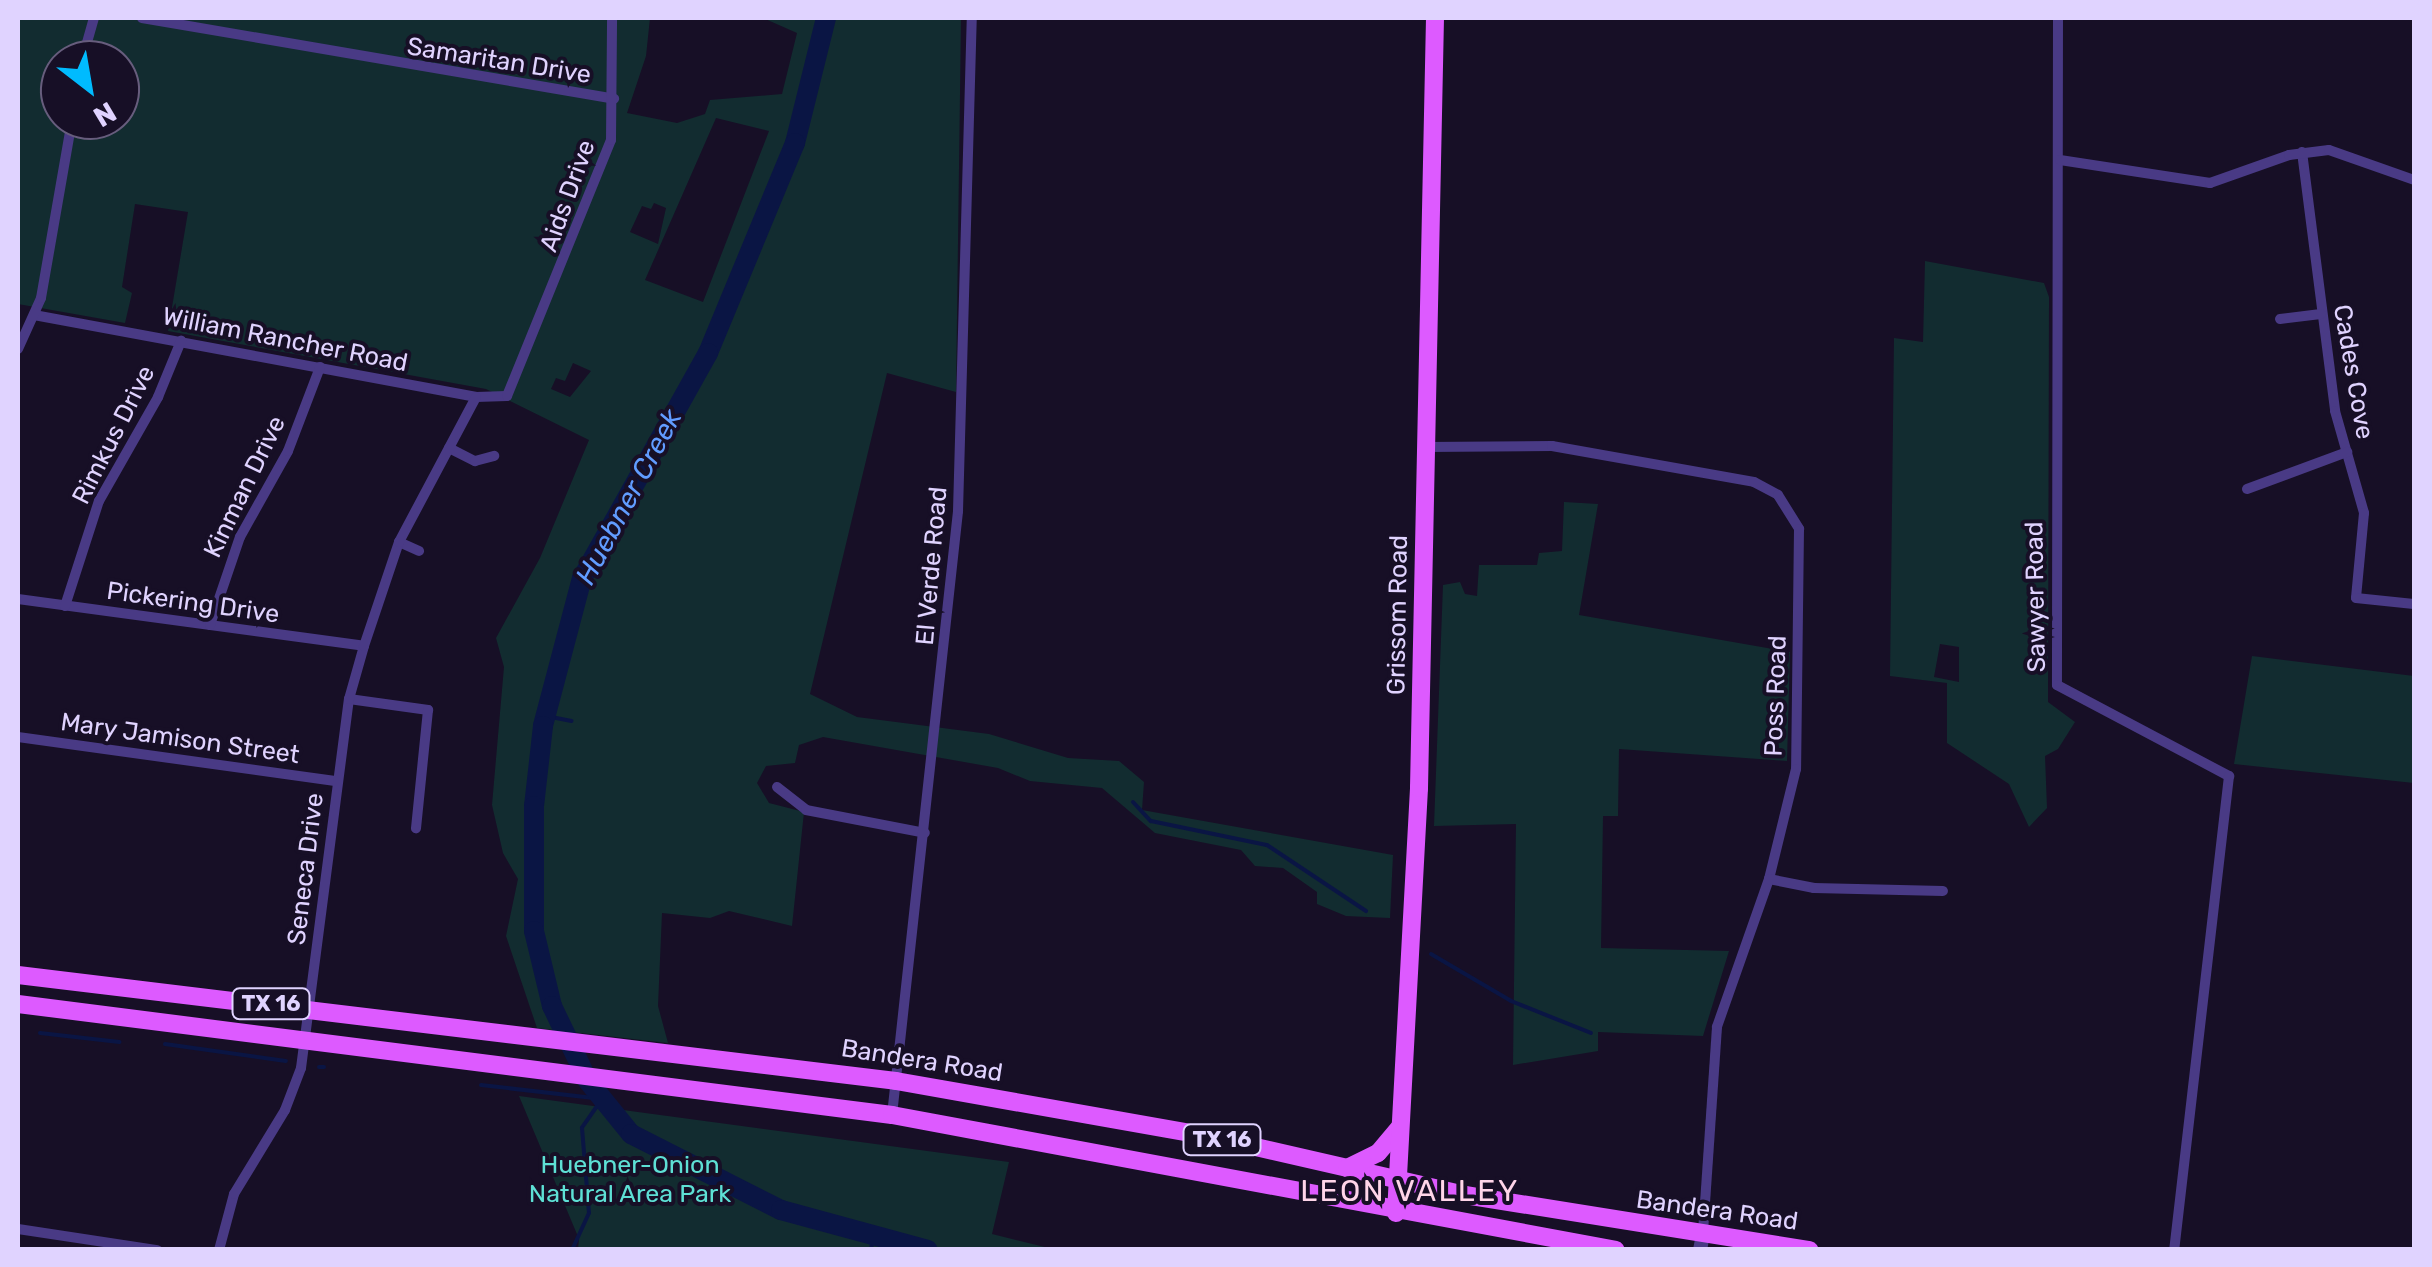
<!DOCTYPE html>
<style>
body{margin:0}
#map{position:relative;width:2432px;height:1267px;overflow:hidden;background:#170f26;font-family:Rubik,sans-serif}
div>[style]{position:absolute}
.green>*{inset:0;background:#122c30}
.stream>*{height:4px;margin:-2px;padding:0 2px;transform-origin:2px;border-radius:2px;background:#0a1544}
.river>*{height:20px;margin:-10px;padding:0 10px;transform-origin:10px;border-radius:10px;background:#0a1544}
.minor>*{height:10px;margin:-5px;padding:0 5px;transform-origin:5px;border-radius:5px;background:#493a85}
.tertiary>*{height:14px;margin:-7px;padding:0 7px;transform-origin:7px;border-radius:7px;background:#493a85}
.primary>*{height:18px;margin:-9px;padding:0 9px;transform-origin:9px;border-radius:9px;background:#dd5aff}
span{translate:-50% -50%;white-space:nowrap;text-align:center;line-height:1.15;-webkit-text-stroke:8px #170f26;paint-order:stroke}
.shield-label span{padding:2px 8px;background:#170f26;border:2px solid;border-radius:8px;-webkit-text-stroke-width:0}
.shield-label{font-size:22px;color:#e0d3ff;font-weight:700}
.street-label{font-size:25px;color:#e0d3ff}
.park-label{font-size:25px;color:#5ee0d5}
.water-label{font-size:28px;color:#619cff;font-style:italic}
.quarter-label{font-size:30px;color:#ffd5e9;letter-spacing:2.5px}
.frame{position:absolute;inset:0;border:20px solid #e0d3ff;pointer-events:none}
.north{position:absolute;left:40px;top:40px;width:100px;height:100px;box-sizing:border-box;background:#170f26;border:2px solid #675d7d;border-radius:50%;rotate:149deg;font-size:28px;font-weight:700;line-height:40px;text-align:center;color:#e0d3ff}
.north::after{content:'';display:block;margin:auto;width:35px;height:45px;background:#00bbfe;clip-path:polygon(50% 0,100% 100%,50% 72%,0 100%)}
</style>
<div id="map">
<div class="green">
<i style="clip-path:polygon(evenodd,18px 18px,650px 18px,646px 56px,627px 113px,677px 123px,705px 114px,710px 100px,782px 94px,797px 33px,763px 18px,961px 18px,956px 392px,887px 373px,810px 694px,857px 717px,989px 734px,1068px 758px,1119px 761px,1144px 782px,1142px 810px,1393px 855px,1390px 918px,1346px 916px,1317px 904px,1317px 892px,1283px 868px,1255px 866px,1241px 850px,1155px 833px,1102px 788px,1030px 781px,998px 768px,823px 737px,799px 745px,795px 763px,766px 766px,757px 783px,769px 803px,804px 812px,792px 926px,729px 911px,710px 918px,662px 913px,658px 1006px,668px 1043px,537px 1028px,506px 936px,518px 879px,503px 853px,492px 805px,504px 667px,496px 638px,540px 558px,589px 440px,486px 389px,168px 331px,188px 212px,135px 204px,122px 287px,132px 293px,125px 323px,18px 304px,18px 18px,60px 60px,120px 60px,120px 120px,60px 120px,60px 60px,18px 18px,716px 118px,769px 131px,703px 302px,645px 280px,716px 118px,18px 18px,654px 203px,666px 208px,658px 244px,630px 232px,642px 206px,651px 209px,654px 203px,18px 18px,573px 363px,591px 371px,570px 397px,551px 389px,556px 378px,565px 381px,573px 363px)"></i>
<i style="clip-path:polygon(evenodd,1925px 261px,2044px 283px,2049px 297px,2048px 702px,2075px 722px,2058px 749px,2045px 756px,2047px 808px,2029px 827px,2009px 784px,1947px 743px,1947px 683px,1890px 676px,1894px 338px,1923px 342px,1925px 261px,1940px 644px,1959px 647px,1959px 682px,1934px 677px,1940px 644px)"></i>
<i style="clip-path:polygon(1564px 502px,1598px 504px,1579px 615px,1790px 652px,1787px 761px,1619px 749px,1618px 816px,1603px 816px,1601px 948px,1729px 951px,1703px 1036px,1598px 1032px,1598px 1051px,1513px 1065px,1516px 824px,1434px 826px,1443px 585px,1460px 582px,1465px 594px,1477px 596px,1479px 565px,1537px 565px,1539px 553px,1562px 551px)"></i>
<i style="clip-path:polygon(2252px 656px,2414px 676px,2414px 783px,2234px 764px)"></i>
<i style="clip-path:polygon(519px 1096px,1009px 1162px,992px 1234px,1053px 1249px,578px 1249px,579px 1239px)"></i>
</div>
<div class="stream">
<i style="left:546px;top:716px;width:26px;rotate:11deg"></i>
<i style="left:1133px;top:802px;width:26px;rotate:47deg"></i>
<i style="left:1151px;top:821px;width:118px;rotate:11.7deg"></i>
<i style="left:1267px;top:845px;width:119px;rotate:33.7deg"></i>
<i style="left:1431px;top:954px;width:93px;rotate:30.4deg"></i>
<i style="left:1511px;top:1001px;width:86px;rotate:21.8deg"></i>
<i style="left:40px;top:1033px;width:80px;rotate:6.5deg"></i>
<i style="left:165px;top:1044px;width:122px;rotate:8deg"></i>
<i style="left:319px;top:1067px;width:5px"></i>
<i style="left:481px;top:1085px;width:122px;rotate:6.6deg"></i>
<i style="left:602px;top:1099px;width:35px;rotate:125deg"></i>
<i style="left:582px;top:1128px;width:85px;rotate:85.3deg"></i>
<i style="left:589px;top:1213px;width:41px;rotate:114.7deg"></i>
<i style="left:871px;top:1250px;width:15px;rotate:-82deg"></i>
</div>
<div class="river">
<i style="left:826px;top:18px;width:129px;rotate:103.9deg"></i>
<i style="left:795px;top:143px;width:227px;rotate:112.5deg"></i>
<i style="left:708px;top:353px;width:258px;rotate:119.2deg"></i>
<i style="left:582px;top:578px;width:153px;rotate:104.8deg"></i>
<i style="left:543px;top:726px;width:81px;rotate:96.4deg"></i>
<i style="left:534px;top:806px;width:125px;rotate:90deg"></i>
<i style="left:534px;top:931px;width:77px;rotate:76.5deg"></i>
<i style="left:552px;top:1006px;width:83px;rotate:64.4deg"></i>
<i style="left:588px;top:1081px;width:68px;rotate:50.9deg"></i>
<i style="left:631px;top:1134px;width:168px;rotate:26.9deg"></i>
<i style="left:781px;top:1210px;width:152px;rotate:15.2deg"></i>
</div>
<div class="minor">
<i style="left:142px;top:18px;width:479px;rotate:9.7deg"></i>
<i style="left:2058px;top:18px;width:667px;rotate:90.09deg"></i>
<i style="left:2057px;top:685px;width:195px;rotate:27.9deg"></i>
<i style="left:2229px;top:776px;width:477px;rotate:96.6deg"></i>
<i style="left:82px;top:60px;width:44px;rotate:-74.1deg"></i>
<i style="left:2302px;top:152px;width:261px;rotate:82.7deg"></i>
<i style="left:2335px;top:411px;width:106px;rotate:74.1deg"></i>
<i style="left:2364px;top:513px;width:85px;rotate:95.4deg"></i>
<i style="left:2356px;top:598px;width:58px;rotate:5.9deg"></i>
<i style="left:2060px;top:160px;width:152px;rotate:8.7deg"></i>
<i style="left:2210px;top:183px;width:84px;rotate:-19.5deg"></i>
<i style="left:2289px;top:155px;width:40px;rotate:-7.1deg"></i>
<i style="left:2329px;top:150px;width:90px;rotate:19.4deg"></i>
<i style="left:34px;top:315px;width:450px;rotate:10.5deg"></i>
<i style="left:476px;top:397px;width:31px;rotate:-2deg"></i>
<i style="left:507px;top:396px;width:276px;rotate:-67.9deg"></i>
<i style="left:611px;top:140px;width:122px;rotate:-89.5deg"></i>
<i style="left:2280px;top:319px;width:41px;rotate:-7deg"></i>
<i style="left:18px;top:349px;width:56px;rotate:-65.7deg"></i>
<i style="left:41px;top:298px;width:181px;rotate:-80.1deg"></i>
<i style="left:1426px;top:447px;width:126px;rotate:-0.5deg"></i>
<i style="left:1552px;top:446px;width:205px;rotate:10.1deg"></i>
<i style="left:1754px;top:482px;width:27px;rotate:28deg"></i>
<i style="left:1778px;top:495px;width:40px;rotate:58deg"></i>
<i style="left:1799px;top:529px;width:240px;rotate:90.7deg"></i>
<i style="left:1796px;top:769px;width:113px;rotate:103.8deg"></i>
<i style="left:1769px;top:879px;width:157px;rotate:109.4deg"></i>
<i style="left:1717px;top:1027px;width:207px;rotate:93.9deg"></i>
<i style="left:449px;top:448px;width:29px;rotate:27deg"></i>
<i style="left:475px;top:461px;width:20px;rotate:-15deg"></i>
<i style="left:2247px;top:489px;width:107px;rotate:-20.3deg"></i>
<i style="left:399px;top:542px;width:22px;rotate:24deg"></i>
<i style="left:18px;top:599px;width:349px;rotate:7.7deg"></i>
<i style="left:65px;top:606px;width:110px;rotate:-72.1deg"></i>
<i style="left:99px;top:501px;width:120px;rotate:-60.4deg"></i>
<i style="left:158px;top:397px;width:61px;rotate:-67.7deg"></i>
<i style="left:210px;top:625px;width:93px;rotate:-71.2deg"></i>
<i style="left:240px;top:537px;width:98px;rotate:-60.8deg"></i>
<i style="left:288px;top:451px;width:90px;rotate:-69.1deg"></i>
<i style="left:349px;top:699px;width:80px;rotate:7.9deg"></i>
<i style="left:428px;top:710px;width:119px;rotate:95.8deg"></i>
<i style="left:18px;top:737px;width:322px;rotate:7.9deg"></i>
<i style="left:777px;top:787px;width:37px;rotate:38deg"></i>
<i style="left:806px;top:810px;width:121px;rotate:10.9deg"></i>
<i style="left:1769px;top:879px;width:46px;rotate:11.3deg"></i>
<i style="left:1814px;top:888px;width:129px;rotate:1.3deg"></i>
<i style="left:892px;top:1115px;width:608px;rotate:-83.76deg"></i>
<i style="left:958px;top:511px;width:493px;rotate:-88.4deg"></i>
<i style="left:18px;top:1229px;width:141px;rotate:8.6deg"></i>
<i style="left:219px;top:1250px;width:58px;rotate:-75deg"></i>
<i style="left:234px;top:1194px;width:98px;rotate:-58.7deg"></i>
<i style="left:285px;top:1110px;width:45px;rotate:-69.1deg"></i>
<i style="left:301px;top:1068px;width:372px;rotate:-82.6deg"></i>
<i style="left:349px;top:699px;width:55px;rotate:-74.2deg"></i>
<i style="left:364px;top:646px;width:110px;rotate:-71.4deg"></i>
<i style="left:399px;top:542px;width:164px;rotate:-62deg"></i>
</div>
<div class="tertiary">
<i style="left:1700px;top:1250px;width:16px;rotate:-79deg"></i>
</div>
<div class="primary">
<i style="left:18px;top:975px;width:884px;rotate:6.88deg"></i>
<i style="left:896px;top:1081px;width:317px;rotate:10deg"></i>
<i style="left:1208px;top:1136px;width:264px;rotate:12.9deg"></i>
<i style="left:1465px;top:1195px;width:349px;rotate:9.1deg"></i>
<i style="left:18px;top:1004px;width:881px;rotate:7.24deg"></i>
<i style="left:892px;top:1115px;width:736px;rotate:10.56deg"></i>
<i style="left:1347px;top:1168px;width:34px;rotate:-26deg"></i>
<i style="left:1378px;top:1153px;width:34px;rotate:-50deg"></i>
<i style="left:1396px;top:1213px;width:426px;rotate:-86.9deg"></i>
<i style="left:1419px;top:788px;width:770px;rotate:-88.81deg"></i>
</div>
<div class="shield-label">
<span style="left:271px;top:1004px">TX 16</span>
<span style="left:1222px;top:1140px">TX 16</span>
</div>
<div class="street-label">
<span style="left:499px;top:61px;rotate:9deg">Samaritan Drive</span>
<span style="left:568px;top:196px;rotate:-70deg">Aids Drive</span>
<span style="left:285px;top:340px;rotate:11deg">William Rancher Road</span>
<span style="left:2353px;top:372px;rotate:80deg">Cades Cove</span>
<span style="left:114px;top:435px;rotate:-63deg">Rimkus Drive</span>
<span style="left:245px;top:487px;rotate:-64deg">Kinman Drive</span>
<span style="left:932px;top:566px;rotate:-85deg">El Verde Road</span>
<span style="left:2036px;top:597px;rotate:-91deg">Sawyer Road</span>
<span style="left:193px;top:603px;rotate:8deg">Pickering Drive</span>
<span style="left:1398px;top:615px;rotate:-89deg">Grissom Road</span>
<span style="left:1776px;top:696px;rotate:-88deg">Poss Road</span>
<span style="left:180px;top:739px;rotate:8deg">Mary Jamison Street</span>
<span style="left:306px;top:869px;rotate:-83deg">Seneca Drive</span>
<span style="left:922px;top:1061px;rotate:9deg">Bandera Road</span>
<span style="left:1717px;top:1211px;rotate:8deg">Bandera Road</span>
</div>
<div class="park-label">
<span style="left:630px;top:1180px">Huebner-Onion<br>Natural Area Park</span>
</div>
<div class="water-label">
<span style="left:629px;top:497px;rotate:-62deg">Huebner Creek</span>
</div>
<div class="quarter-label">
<span style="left:1410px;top:1191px">LEON VALLEY</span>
</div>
<div class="frame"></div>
<div class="north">N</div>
</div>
